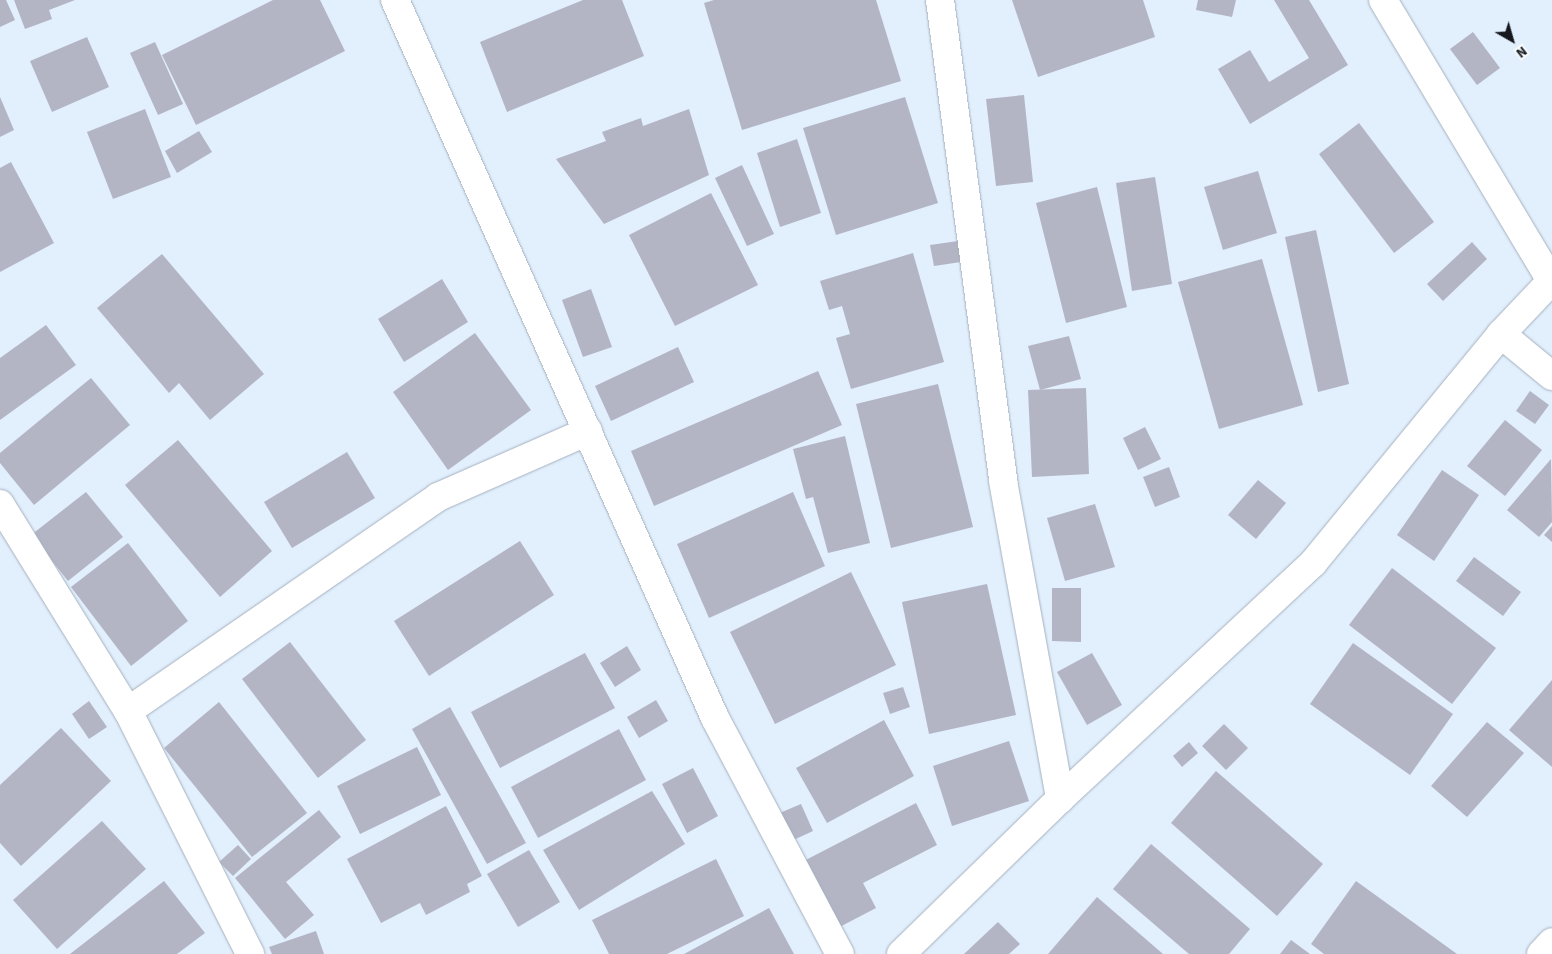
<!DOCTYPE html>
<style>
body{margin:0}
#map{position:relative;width:1552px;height:954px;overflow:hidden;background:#e2effd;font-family:"Source Sans 3",sans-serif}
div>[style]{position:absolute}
.building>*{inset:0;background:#b3b5c5}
.roads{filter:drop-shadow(0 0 1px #a4b0bd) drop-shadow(0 0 1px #a4b0bd)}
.street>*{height:28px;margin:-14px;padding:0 14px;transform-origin:14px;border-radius:14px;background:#fff}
.secondary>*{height:28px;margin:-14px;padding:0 14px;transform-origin:14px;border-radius:14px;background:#fff}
span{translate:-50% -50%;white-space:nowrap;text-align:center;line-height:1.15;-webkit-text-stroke:4.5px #f8fbfe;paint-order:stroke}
.north{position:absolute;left:1487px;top:15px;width:50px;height:50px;-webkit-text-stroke:4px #f8fbfe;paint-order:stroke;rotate:142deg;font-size:14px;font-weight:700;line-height:20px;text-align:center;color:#15191e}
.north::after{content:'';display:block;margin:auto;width:18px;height:22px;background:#15191e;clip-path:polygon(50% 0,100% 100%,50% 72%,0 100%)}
</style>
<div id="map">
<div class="building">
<i style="clip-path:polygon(0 0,6px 0,15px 20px,0 27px)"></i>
<i style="clip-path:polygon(14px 0,75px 0,49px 10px,52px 19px,25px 29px)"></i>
<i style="clip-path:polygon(273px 0,320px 0,345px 51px,196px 125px,162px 55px)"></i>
<i style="clip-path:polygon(583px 0,622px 0,644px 56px,507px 112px,480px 42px)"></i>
<i style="clip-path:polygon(714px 0,876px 0,901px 81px,742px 130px,704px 3px)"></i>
<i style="clip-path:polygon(1012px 0,1143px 0,1155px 37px,1038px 77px)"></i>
<i style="clip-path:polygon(1198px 0,1236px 0,1232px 17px,1196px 10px)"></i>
<i style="clip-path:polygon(1274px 0,1309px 0,1348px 65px,1250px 124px,1218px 69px,1250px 50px,1269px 82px,1309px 58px)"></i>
<i style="clip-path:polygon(1473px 32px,1500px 68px,1477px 85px,1450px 49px)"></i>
<i style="clip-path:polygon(87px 37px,109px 87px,52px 112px,30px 61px)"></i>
<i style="clip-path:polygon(155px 42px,183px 104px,158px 115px,130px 53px)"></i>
<i style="clip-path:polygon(1024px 95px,1033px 182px,996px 186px,986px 99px)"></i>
<i style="clip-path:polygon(0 97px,14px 130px,0 137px)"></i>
<i style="clip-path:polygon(905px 97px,938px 203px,836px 235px,803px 128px)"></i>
<i style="clip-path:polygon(145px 109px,171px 177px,113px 199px,87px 132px)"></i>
<i style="clip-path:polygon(689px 109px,709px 175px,604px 224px,556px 159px,606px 141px,602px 132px,641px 118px,643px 126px)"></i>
<i style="clip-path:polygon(1359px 123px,1434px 222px,1394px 253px,1319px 154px)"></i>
<i style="clip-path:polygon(199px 131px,212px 152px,177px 173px,165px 151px)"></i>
<i style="clip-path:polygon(797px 139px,821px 213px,780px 227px,757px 153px)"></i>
<i style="clip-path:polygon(11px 162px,54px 243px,0 272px,0 168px)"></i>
<i style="clip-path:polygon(742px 165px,774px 234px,747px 246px,715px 178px)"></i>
<i style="clip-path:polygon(1258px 171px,1277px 233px,1223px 250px,1204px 187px)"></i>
<i style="clip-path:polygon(1155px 177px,1172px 284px,1132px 291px,1116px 183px)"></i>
<i style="clip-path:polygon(1097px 187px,1127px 307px,1066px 323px,1036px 203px)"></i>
<i style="clip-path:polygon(711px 193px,758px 285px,675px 326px,629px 235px)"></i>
<i style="clip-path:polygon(1316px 230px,1349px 384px,1318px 392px,1285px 237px)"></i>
<i style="clip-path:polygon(958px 241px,961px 262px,934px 266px,930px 245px)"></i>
<i style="clip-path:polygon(1472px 242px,1487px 259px,1443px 301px,1427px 284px)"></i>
<i style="clip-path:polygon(913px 253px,944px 362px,851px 389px,836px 338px,850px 334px,842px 306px,829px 310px,820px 281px)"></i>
<i style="clip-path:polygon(162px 254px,264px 374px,210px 420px,179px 383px,169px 393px,97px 308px)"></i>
<i style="clip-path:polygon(1262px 259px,1303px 405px,1219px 429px,1178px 282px)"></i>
<i style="clip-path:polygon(442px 279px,468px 322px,404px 362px,378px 319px)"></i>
<i style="clip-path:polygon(591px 289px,612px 347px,583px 357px,562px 300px)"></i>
<i style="clip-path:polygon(46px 325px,76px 365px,0 420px,0 358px)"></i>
<i style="clip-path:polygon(475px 333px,531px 410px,448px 470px,393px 392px)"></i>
<i style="clip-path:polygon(1069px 336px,1081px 379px,1040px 390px,1028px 346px)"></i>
<i style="clip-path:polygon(678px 347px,694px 382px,611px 421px,595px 386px)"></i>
<i style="clip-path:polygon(818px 371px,842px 425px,654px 506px,631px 451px)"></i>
<i style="clip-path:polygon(91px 378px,130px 425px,34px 505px,0 463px,0 453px)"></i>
<i style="clip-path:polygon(938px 384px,973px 527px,891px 548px,856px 404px)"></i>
<i style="clip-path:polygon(1086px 388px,1089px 474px,1032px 477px,1028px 390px)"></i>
<i style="clip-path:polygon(1530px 391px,1549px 405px,1535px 424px,1516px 411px)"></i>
<i style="clip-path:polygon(1505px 420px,1542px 450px,1505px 496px,1467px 466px)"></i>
<i style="clip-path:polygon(1145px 427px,1161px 459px,1138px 470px,1123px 438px)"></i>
<i style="clip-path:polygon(845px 436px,870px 543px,828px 553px,813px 497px,806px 499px,793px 449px)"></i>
<i style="clip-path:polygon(178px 440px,272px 551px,220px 597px,125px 485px)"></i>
<i style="clip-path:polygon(347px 452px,375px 498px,292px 548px,264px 502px)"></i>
<i style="clip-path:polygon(1551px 459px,1552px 522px,1539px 537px,1507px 510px)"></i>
<i style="clip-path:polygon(1169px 467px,1180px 497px,1155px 507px,1143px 477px)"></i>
<i style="clip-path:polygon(1442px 470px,1479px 495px,1434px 561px,1397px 535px)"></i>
<i style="clip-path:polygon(1258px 480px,1286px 503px,1256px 539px,1228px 515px)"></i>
<i style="clip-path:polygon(86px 492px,123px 537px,68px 581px,31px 535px)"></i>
<i style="clip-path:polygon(793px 492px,825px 566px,709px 618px,677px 544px)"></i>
<i style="clip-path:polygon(1095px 504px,1115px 567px,1065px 581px,1047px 518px)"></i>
<i style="clip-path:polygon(1552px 526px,1552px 542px,1544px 535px)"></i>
<i style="clip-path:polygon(520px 541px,554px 595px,429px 676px,394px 621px)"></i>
<i style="clip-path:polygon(128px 543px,188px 621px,131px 666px,71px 587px)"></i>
<i style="clip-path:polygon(1474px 557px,1521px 592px,1503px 616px,1456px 581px)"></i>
<i style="clip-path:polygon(1392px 568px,1496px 648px,1452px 704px,1349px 625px)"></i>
<i style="clip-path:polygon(851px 572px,896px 665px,775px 724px,730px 632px)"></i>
<i style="clip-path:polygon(987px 584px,1016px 715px,929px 734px,902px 602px)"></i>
<i style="clip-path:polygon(1052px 588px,1081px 588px,1081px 642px,1052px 641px)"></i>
<i style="clip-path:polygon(290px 642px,366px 740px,318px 778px,242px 679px)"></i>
<i style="clip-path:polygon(1353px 643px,1453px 714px,1410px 775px,1310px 704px)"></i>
<i style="clip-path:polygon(627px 646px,641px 670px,615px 687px,600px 663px)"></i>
<i style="clip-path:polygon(585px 653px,615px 708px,500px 768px,471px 712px)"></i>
<i style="clip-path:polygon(1092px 653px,1122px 705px,1087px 725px,1057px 672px)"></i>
<i style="clip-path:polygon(1552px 680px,1552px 767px,1509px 730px)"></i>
<i style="clip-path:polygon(903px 687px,910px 707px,890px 714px,883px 693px)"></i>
<i style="clip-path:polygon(656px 700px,668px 721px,639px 738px,627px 717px)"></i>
<i style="clip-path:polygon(89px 701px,107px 727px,89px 739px,72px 714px)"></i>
<i style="clip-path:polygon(219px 702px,307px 813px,252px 857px,164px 748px)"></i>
<i style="clip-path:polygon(450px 707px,526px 843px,487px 864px,412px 729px)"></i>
<i style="clip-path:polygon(884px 720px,914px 776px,827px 823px,796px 768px)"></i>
<i style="clip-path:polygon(1487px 722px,1524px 753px,1467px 817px,1431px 786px)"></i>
<i style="clip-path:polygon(1224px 724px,1248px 748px,1226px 770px,1202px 746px)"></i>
<i style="clip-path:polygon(61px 728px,111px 781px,21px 866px,0 843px,0 785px)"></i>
<i style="clip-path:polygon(619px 729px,646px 780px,538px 838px,511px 787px)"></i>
<i style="clip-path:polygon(1009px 741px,1029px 801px,952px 826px,933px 766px)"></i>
<i style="clip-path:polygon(1189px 742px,1198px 753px,1182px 767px,1173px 756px)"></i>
<i style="clip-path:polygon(417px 747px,441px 795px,360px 834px,337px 786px)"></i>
<i style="clip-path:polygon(693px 768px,718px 816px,687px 833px,662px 784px)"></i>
<i style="clip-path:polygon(1216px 771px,1323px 864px,1277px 916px,1171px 823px)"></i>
<i style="clip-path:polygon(652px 791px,685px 844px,579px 910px,543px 850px)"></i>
<i style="clip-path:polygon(916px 803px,937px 845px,863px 883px,876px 908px,832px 931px,798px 864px)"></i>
<i style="clip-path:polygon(801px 804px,813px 831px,787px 843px,775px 815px)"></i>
<i style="clip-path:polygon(446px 806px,482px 876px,467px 884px,470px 892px,426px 915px,420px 903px,381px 923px,347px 859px)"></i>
<i style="clip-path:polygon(319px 810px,341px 837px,286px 882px,314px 915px,285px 939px,235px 878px)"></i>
<i style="clip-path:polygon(102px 821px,146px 869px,57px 949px,13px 900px)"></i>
<i style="clip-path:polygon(1151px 844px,1250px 929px,1229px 954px,1189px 954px,1113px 889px)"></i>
<i style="clip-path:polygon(238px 845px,251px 859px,233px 876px,219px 862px)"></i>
<i style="clip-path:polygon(529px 850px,560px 902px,518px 927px,487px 874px)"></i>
<i style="clip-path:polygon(716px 859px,744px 916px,667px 954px,609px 954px,592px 920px)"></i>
<i style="clip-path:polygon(164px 881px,205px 933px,177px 954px,70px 954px)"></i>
<i style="clip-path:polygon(1356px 881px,1457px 954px,1324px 954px,1311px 944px)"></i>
<i style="clip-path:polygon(1097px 897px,1163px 954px,1048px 954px)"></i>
<i style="clip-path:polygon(769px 908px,794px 954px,684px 954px)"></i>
<i style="clip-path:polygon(998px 922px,1020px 944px,1009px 954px,964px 954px)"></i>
<i style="clip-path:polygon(316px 931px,324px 954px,272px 954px,269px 947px)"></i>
<i style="clip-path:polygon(1291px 940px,1310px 954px,1280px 954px)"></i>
</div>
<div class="roads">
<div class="street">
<i style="left:395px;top:0;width:786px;rotate:65.98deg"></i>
<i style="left:715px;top:718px;width:267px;rotate:62.1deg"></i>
<i style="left:940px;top:0;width:485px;rotate:82.5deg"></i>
<i style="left:1003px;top:481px;width:323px;rotate:79.8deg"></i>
<i style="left:1383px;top:0;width:327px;rotate:59.1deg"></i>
<i style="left:1501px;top:334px;width:66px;rotate:39.5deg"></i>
<i style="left:0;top:504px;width:243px;rotate:58.3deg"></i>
<i style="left:128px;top:711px;width:272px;rotate:63.3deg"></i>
<i style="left:128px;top:711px;width:377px;rotate:-34.6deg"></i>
<i style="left:438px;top:497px;width:164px;rotate:-23.7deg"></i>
<i style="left:1541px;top:954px;width:16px;rotate:-47deg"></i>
</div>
<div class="secondary">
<i style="left:901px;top:954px;width:222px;rotate:-44.3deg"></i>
<i style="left:1060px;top:799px;width:346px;rotate:-43deg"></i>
<i style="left:1313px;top:563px;width:296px;rotate:-50.6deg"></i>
<i style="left:1501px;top:334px;width:74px;rotate:-46.6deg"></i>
</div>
</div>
<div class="north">N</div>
</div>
